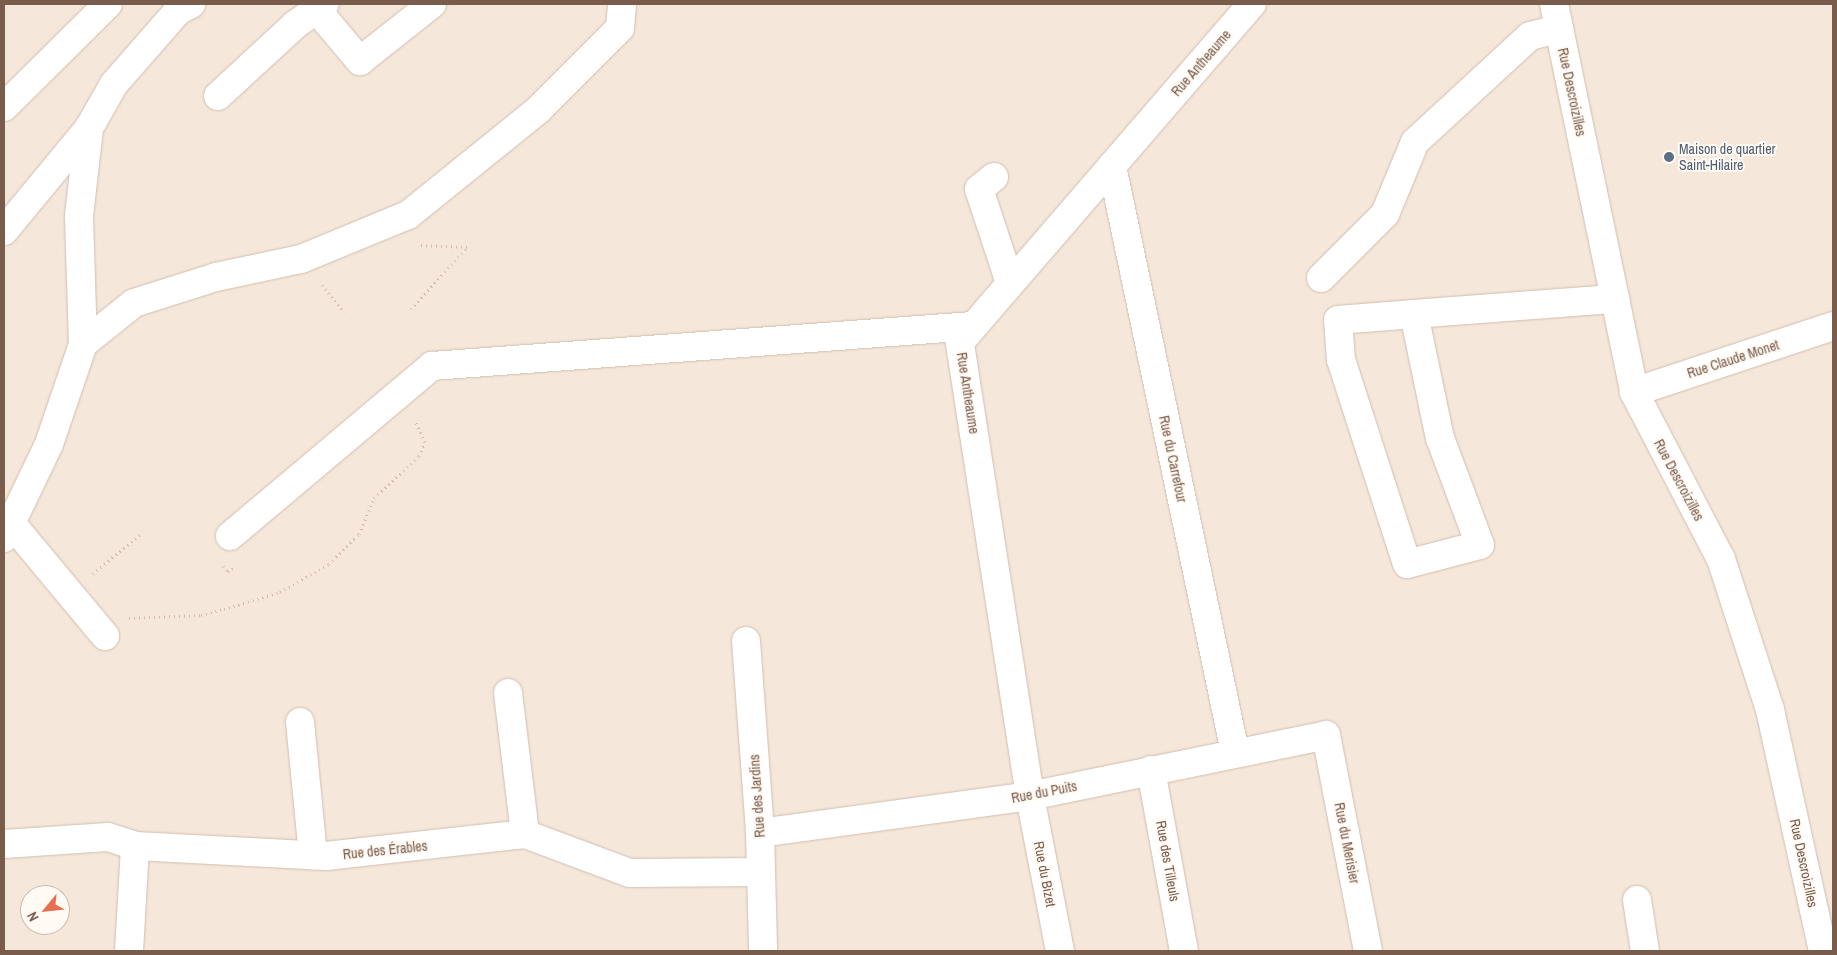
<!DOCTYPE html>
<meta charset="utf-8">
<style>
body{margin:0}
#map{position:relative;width:1837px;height:955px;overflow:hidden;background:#fdf6ec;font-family:"Archivo Narrow",sans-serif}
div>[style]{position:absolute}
.residential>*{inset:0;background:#f5e8da}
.path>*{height:3px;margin-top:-1.5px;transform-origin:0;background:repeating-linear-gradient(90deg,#d9b8a5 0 1px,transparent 0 5px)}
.roads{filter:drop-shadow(0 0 1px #d1beb0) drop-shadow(0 0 1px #d1beb0)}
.minor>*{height:28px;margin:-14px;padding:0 14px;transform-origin:14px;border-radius:14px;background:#fff}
.dots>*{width:14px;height:14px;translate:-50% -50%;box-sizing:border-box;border:2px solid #fffaf3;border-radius:50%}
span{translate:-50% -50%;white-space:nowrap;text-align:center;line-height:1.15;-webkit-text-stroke:4px #fffaf3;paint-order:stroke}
.street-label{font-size:14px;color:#7a5c4d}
.service-label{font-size:14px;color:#4e5e75}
.left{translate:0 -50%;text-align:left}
.frame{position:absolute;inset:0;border:5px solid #7a5c4d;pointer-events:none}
.north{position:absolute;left:20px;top:885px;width:50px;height:50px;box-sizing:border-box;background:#fffaf3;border:1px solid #cabbb1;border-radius:50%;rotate:242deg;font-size:14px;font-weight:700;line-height:20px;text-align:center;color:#7a5c4d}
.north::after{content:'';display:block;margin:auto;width:18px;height:22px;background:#e76f51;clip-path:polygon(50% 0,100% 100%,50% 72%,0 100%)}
</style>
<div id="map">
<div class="residential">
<i style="clip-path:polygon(evenodd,4px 4px,1833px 4px,1833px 951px,4px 951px,4px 4px,30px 895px,60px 895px,60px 925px,30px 925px,30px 895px)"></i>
</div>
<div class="path">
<i style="left:322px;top:285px;width:35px;rotate:51deg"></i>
<i style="left:411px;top:309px;width:84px;rotate:-47.9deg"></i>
<i style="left:467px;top:247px;width:48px;rotate:-177.6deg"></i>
<i style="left:223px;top:566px;width:8px;rotate:50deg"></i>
<i style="left:228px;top:572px;width:9px;rotate:-36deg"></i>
<i style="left:93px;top:574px;width:62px;rotate:-40.4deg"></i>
<i style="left:129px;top:618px;width:72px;rotate:-2.4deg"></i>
<i style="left:201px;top:615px;width:24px;rotate:-15deg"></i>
<i style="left:224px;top:609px;width:59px;rotate:-16.9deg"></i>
<i style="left:280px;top:592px;width:56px;rotate:-29.7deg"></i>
<i style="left:329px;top:564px;width:42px;rotate:-45deg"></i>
<i style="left:359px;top:534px;width:39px;rotate:-67deg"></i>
<i style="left:374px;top:498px;width:62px;rotate:-43deg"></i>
<i style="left:419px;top:456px;width:15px;rotate:-67deg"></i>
<i style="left:425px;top:442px;width:23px;rotate:-115deg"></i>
</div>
<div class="roads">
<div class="minor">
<i style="left:1554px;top:4px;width:396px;rotate:78.3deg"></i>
<i style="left:1634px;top:392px;width:188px;rotate:62.5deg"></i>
<i style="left:1721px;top:559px;width:159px;rotate:72deg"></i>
<i style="left:1770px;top:710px;width:247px;rotate:77.6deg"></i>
<i style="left:317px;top:10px;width:67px;rotate:49.9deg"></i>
<i style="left:360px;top:61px;width:92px;rotate:-38.4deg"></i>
<i style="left:218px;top:96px;width:106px;rotate:-42.7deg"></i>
<i style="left:296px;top:24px;width:35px;rotate:-35deg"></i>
<i style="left:4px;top:107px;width:146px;rotate:-44.7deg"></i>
<i style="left:1112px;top:166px;width:599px;rotate:78.15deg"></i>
<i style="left:994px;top:177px;width:19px;rotate:141deg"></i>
<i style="left:979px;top:189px;width:99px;rotate:71.7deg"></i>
<i style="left:4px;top:231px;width:134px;rotate:-50.5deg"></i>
<i style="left:89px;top:128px;width:51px;rotate:-60.4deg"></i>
<i style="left:114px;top:84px;width:97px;rotate:-48.8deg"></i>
<i style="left:178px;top:11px;width:15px;rotate:-28deg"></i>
<i style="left:1321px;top:278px;width:91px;rotate:-45deg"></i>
<i style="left:1385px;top:214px;width:78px;rotate:-67.4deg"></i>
<i style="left:1415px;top:142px;width:156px;rotate:-42.7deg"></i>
<i style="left:1530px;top:36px;width:30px;rotate:-14deg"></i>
<i style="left:1414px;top:314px;width:127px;rotate:78.2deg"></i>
<i style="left:1440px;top:438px;width:114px;rotate:69.5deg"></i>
<i style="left:1480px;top:545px;width:75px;rotate:165.4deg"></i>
<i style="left:1407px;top:564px;width:214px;rotate:-107.9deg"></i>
<i style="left:1341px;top:360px;width:40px;rotate:-94.3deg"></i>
<i style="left:1338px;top:320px;width:76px;rotate:-4.5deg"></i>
<i style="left:1414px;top:314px;width:202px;rotate:-4.3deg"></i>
<i style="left:83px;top:344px;width:65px;rotate:-38.8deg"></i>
<i style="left:134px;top:303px;width:86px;rotate:-17.6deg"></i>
<i style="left:216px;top:277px;width:87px;rotate:-12deg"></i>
<i style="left:301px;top:259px;width:116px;rotate:-22.4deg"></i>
<i style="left:408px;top:215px;width:167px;rotate:-38.9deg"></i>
<i style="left:538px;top:110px;width:116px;rotate:-45deg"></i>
<i style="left:620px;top:28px;width:24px;rotate:-85deg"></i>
<i style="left:1634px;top:392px;width:210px;rotate:-18.3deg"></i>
<i style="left:11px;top:523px;width:147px;rotate:50.2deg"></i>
<i style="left:230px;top:536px;width:264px;rotate:-40.1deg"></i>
<i style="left:432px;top:366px;width:542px;rotate:-4.23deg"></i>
<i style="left:4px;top:538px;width:104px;rotate:-64.4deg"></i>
<i style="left:49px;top:444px;width:106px;rotate:-71.2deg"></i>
<i style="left:83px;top:344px;width:128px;rotate:-91.8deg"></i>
<i style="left:79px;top:216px;width:89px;rotate:-83.5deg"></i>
<i style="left:746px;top:641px;width:193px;rotate:85.8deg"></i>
<i style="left:760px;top:833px;width:118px;rotate:88.5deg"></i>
<i style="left:508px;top:693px;width:142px;rotate:83.1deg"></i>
<i style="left:300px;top:722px;width:134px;rotate:84.4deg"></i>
<i style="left:1151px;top:770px;width:184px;rotate:79.7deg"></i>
<i style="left:760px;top:833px;width:273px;rotate:-7.8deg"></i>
<i style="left:1030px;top:796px;width:302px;rotate:-11.6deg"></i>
<i style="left:1326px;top:735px;width:220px;rotate:79deg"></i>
<i style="left:4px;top:844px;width:104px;rotate:-3.9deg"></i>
<i style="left:108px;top:837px;width:28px;rotate:18deg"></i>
<i style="left:135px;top:846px;width:191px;rotate:3deg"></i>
<i style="left:326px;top:856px;width:200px;rotate:-6.3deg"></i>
<i style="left:525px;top:834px;width:112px;rotate:20.4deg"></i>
<i style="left:630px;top:873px;width:130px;rotate:-0.4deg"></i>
<i style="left:1637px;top:900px;width:52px;rotate:81.1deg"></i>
<i style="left:129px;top:951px;width:105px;rotate:-86.7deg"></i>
<i style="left:1060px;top:951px;width:158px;rotate:-101deg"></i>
<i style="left:1030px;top:796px;width:459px;rotate:-98.8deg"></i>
<i style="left:960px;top:342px;width:447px;rotate:-49.2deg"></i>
</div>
</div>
<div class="dots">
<i style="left:1669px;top:157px;background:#5c6f8a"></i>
</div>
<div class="street-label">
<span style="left:1201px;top:63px;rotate:-49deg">Rue Antheaume</span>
<span style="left:1572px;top:92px;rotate:78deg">Rue Descroizilles</span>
<span style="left:1733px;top:359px;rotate:-18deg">Rue Claude Monet</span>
<span style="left:968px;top:393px;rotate:81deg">Rue Antheaume</span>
<span style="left:1173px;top:459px;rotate:78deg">Rue du Carrefour</span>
<span style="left:1679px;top:480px;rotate:62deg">Rue Descroizilles</span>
<span style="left:1044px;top:792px;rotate:-11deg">Rue du Puits</span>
<span style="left:757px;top:796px;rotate:-94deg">Rue des Jardins</span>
<span style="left:1347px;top:843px;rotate:79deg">Rue du Merisier</span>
<span style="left:385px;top:850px;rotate:-6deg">Rue des Érables</span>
<span style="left:1168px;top:861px;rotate:80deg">Rue des Tilleuls</span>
<span style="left:1804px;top:863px;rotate:78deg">Rue Descroizilles</span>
<span style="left:1045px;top:874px;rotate:79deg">Rue du Bizet</span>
</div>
<div class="service-label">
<span class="left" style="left:1679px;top:157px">Maison de quartier<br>Saint-Hilaire</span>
</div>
<div class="frame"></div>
<div class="north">N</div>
</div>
